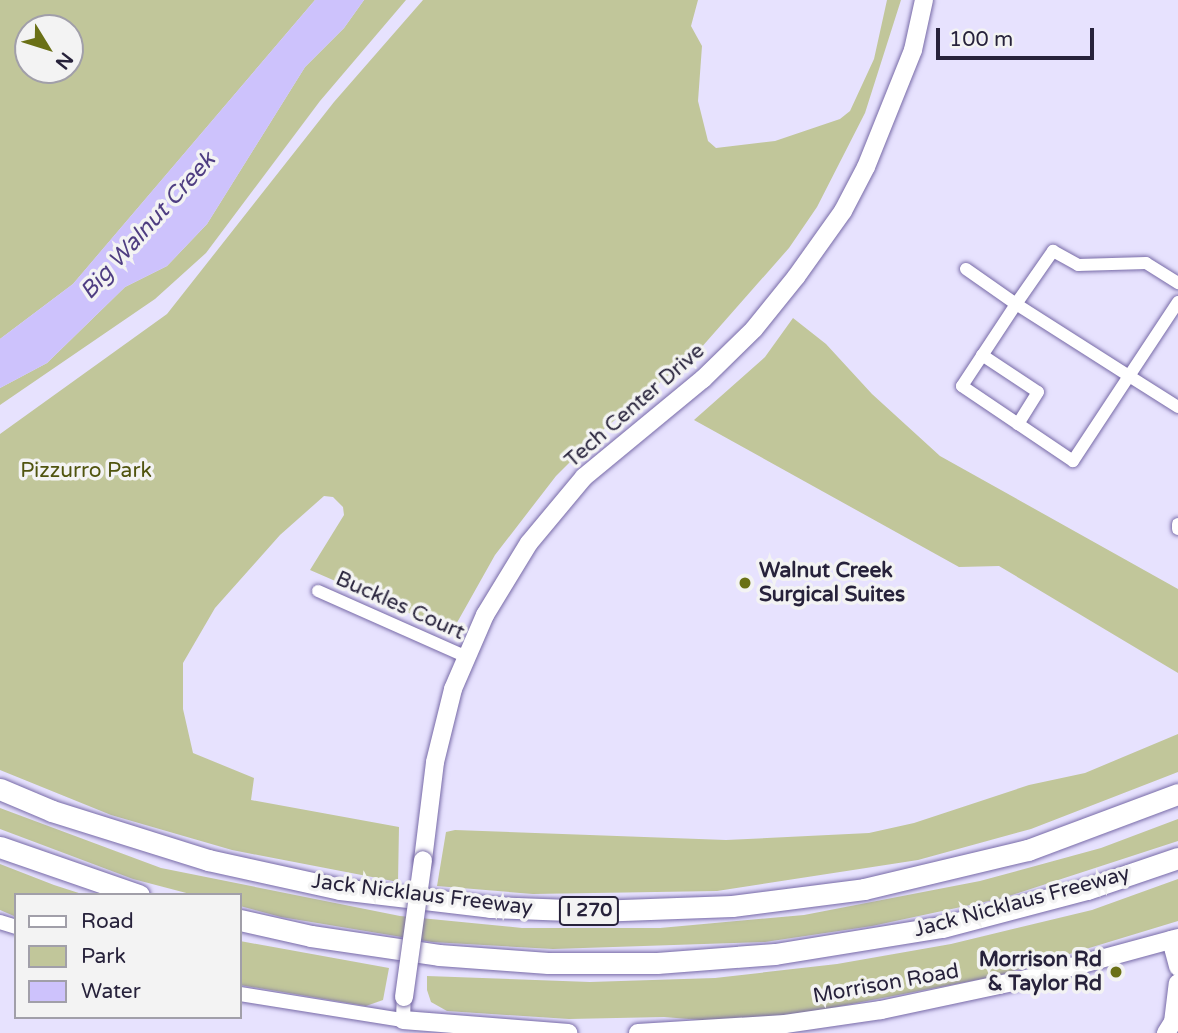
<!DOCTYPE html>
<style>
body{margin:0}
#map{position:relative;width:1178px;height:1033px;overflow:hidden;background:#e7e2fe;font-family:"Varela Round",sans-serif}
div>[style]{position:absolute}
.green>*{inset:0;background:#c1c69a}
.water>*{inset:0;background:#cdc2fc}
.roads{filter:drop-shadow(0 0 2px #776aa7) drop-shadow(0 0 2px #776aa7)}
.minor>*{height:12px;margin:-6px;padding:0 6px;transform-origin:6px;border-radius:6px;background:#fff}
.tertiary>*{height:14px;margin:-7px;padding:0 7px;transform-origin:7px;border-radius:7px;background:#fff}
.secondary>*{height:18px;margin:-9px;padding:0 9px;transform-origin:9px;border-radius:9px;background:#fff}
.motorway>*{height:21px;margin:-10.5px;padding:0 10.5px;transform-origin:10.5px;border-radius:10.5px;background:#fff}
.bridges{filter:drop-shadow(0 0 2px #776aa7) drop-shadow(0 0 2px #776aa7)}
.secondary-bridge>*{height:18px;margin:-9px;padding:0 9px;transform-origin:9px;border-radius:9px;background:#fff}
.dots>*{width:19px;height:19px;translate:-50% -50%;box-sizing:border-box;border:4px solid #f3f3f3;border-radius:50%}
span{translate:-50% -50%;white-space:nowrap;text-align:center;line-height:1.15;-webkit-text-stroke:7px #f3f3f3;paint-order:stroke}
.shield-label span{padding:2px 5px;background:#f3f3f3;border:2px solid;border-radius:5px;-webkit-text-stroke-width:0}
.shield-label{font-size:19px;color:#27223b;font-weight:700}
.street-label{font-size:21px;color:#27223b}
.park-label{font-size:21px;color:#50540f}
.poi-label{font-size:21px;color:#27223b;font-weight:700}
.left{translate:0 -50%;text-align:left}
.right{translate:-100% -50%;text-align:right}
.water-label{font-size:23px;color:#4f3e82;font-style:italic}
.legend{position:absolute;left:14px;top:893px;width:228px;height:126px;box-sizing:border-box;background:#f3f3f3;border:2px solid #a19fa9;margin:0;padding:9px 12px;list-style:none;font-size:21px;color:#27223b}
.legend li{display:flex;align-items:center;gap:14px;height:35px}
.legend b{width:35px;border:2px solid #a19fa9}
.north{position:absolute;left:14px;top:14px;width:70px;height:70px;box-sizing:border-box;background:#f3f3f3;border:2px solid #a19fa9;border-radius:50%;rotate:128deg;font-size:19px;font-weight:700;line-height:28px;text-align:center;color:#27223b}
.north::after{content:'';display:block;margin:auto;width:24px;height:32px;background:#6a7016;clip-path:polygon(50% 0,100% 100%,50% 72%,0 100%)}
.scale{position:absolute;left:936px;top:28px;width:158px;height:32px;box-sizing:border-box;border:4px solid #27223b;border-top:0;padding-left:9px;font-size:21px;line-height:24px;white-space:nowrap;color:#27223b;-webkit-text-stroke:5px #f3f3f3;paint-order:stroke}
</style>
<div id="map">
<div class="green">
<i style="clip-path:polygon(evenodd,0 0,315px 0,73px 284px,0 339px,0 0,28px 28px,70px 28px,70px 70px,28px 70px,28px 28px)"></i>
<i style="clip-path:polygon(364px 0,406px 0,320px 101px,206px 253px,155px 299px,0 405px,0 388px,47px 363px,125px 287px,167px 266px,207px 224px,305px 67px,344px 28px)"></i>
<i style="clip-path:polygon(423px 0,698px 0,691px 26px,702px 46px,698px 101px,708px 141px,716px 148px,775px 141px,840px 119px,850px 111px,874px 59px,887px 0,901px 0,865px 113px,817px 207px,789px 248px,700px 349px,597px 435px,556px 476px,495px 555px,454px 628px,448px 630px,310px 570px,344px 515px,343px 507px,333px 497px,324px 496px,280px 535px,215px 608px,183px 663px,183px 709px,193px 753px,254px 778px,251px 800px,399px 827px,398px 882px,232px 850px,111px 815px,0 770px,0 434px,167px 314px,334px 102px)"></i>
<i style="clip-path:polygon(793px 318px,826px 344px,872px 394px,940px 456px,1178px 589px,1178px 673px,999px 566px,959px 567px,694px 420px,765px 357px)"></i>
<i style="clip-path:polygon(1178px 734px,1178px 772px,1031px 829px,918px 860px,717px 891px,533px 894px,437px 886px,446px 832px,455px 830px,726px 840px,869px 833px,914px 823px,1029px 785px,1085px 773px)"></i>
<i style="clip-path:polygon(0 808px,161px 868px,400px 916px,522px 928px,660px 928px,804px 915px,980px 881px,1101px 848px,1178px 819px,1178px 841px,1003px 898px,872px 926px,765px 942px,553px 949px,432px 942px,281px 917px,240px 906px,240px 895px,194px 895px,133px 879px,0 829px)"></i>
<i style="clip-path:polygon(0 864px,54px 885px,85px 895px,16px 895px,14px 916px,0 910px)"></i>
<i style="clip-path:polygon(1178px 879px,1178px 921px,997px 976px,815px 1011px,726px 1022px,664px 1017px,569px 1019px,447px 1011px,431px 1002px,427px 990px,427px 976px,590px 982px,715px 978px,837px 964px,951px 944px,1092px 910px)"></i>
<i style="clip-path:polygon(240px 941px,389px 968px,383px 1000px,366px 1006px,240px 985px)"></i>
</div>
<div class="water">
<i style="clip-path:polygon(315px 0,364px 0,344px 28px,305px 67px,207px 224px,167px 266px,125px 287px,47px 363px,0 388px,0 339px,73px 284px)"></i>
</div>
<div class="roads">
<div class="minor">
<i style="left:966px;top:269px;width:61px;rotate:35deg"></i>
<i style="left:1016px;top:304px;width:65px;rotate:-55.1deg"></i>
<i style="left:1053px;top:251px;width:29px;rotate:29deg"></i>
<i style="left:1078px;top:265px;width:68px;rotate:-1.7deg"></i>
<i style="left:1146px;top:263px;width:38px;rotate:32deg"></i>
<i style="left:1178px;top:302px;width:89px;rotate:123.5deg"></i>
<i style="left:1129px;top:376px;width:58px;rotate:32.3deg"></i>
<i style="left:1016px;top:304px;width:134px;rotate:32.5deg"></i>
<i style="left:1129px;top:376px;width:102px;rotate:123.4deg"></i>
<i style="left:1073px;top:461px;width:134px;rotate:-146deg"></i>
<i style="left:962px;top:386px;width:98px;rotate:-56.6deg"></i>
<i style="left:982px;top:355px;width:67px;rotate:33.5deg"></i>
<i style="left:1038px;top:392px;width:38px;rotate:122deg"></i>
<i style="left:1178px;top:524px;width:5px;rotate:90deg"></i>
<i style="left:318px;top:591px;width:163px;rotate:23.9deg"></i>
</div>
<div class="tertiary">
<i style="left:0;top:922px;width:17px;rotate:17deg"></i>
<i style="left:240px;top:994px;width:165px;rotate:9.1deg"></i>
<i style="left:403px;top:1020px;width:23px;rotate:-88deg"></i>
</div>
<div class="secondary">
<i style="left:423px;top:860px;width:99px;rotate:-83deg"></i>
<i style="left:435px;top:762px;width:75px;rotate:-76.1deg"></i>
<i style="left:453px;top:689px;width:81px;rotate:-66.6deg"></i>
<i style="left:485px;top:615px;width:84px;rotate:-58.6deg"></i>
<i style="left:529px;top:543px;width:86px;rotate:-50.2deg"></i>
<i style="left:584px;top:477px;width:154px;rotate:-39.5deg"></i>
<i style="left:703px;top:379px;width:71px;rotate:-44.4deg"></i>
<i style="left:754px;top:329px;width:67px;rotate:-51.1deg"></i>
<i style="left:796px;top:277px;width:81px;rotate:-54.5deg"></i>
<i style="left:843px;top:211px;width:50px;rotate:-62.4deg"></i>
<i style="left:866px;top:167px;width:126px;rotate:-68.1deg"></i>
<i style="left:913px;top:50px;width:51px;rotate:-77.6deg"></i>
<i style="left:1171px;top:940px;width:28px;rotate:75deg"></i>
<i style="left:403px;top:1020px;width:166px;rotate:4.5deg"></i>
<i style="left:638px;top:1033px;width:147px;rotate:-3.5deg"></i>
<i style="left:785px;top:1024px;width:97px;rotate:-8.3deg"></i>
<i style="left:881px;top:1010px;width:149px;rotate:-12deg"></i>
<i style="left:1027px;top:979px;width:156px;rotate:-15.2deg"></i>
<i style="left:1166px;top:1033px;width:13px;rotate:-58deg"></i>
<i style="left:1173px;top:1022px;width:39px;rotate:-83deg"></i>
</div>
<div class="motorway">
<i style="left:0;top:789px;width:56px;rotate:22.9deg"></i>
<i style="left:52px;top:811px;width:164px;rotate:17.4deg"></i>
<i style="left:208px;top:860px;width:135px;rotate:12.4deg"></i>
<i style="left:340px;top:889px;width:151px;rotate:6.8deg"></i>
<i style="left:490px;top:907px;width:105px;rotate:2.2deg"></i>
<i style="left:595px;top:911px;width:137px;rotate:-2.1deg"></i>
<i style="left:732px;top:906px;width:133px;rotate:-7.3deg"></i>
<i style="left:864px;top:889px;width:169px;rotate:-13.4deg"></i>
<i style="left:1028px;top:850px;width:160px;rotate:-20.5deg"></i>
<i style="left:0;top:847px;width:147px;rotate:19.1deg"></i>
<i style="left:240px;top:920px;width:73px;rotate:12.7deg"></i>
<i style="left:311px;top:936px;width:129px;rotate:8.4deg"></i>
<i style="left:439px;top:955px;width:109px;rotate:4.2deg"></i>
<i style="left:548px;top:963px;width:109px"></i>
<i style="left:657px;top:963px;width:118px;rotate:-4.4deg"></i>
<i style="left:775px;top:954px;width:169px;rotate:-9.2deg"></i>
<i style="left:942px;top:927px;width:150px;rotate:-14.7deg"></i>
<i style="left:1087px;top:889px;width:96px;rotate:-18.8deg"></i>
</div>
</div>
<div class="bridges">
<div class="secondary-bridge">
<i style="left:404px;top:997px;width:138px;rotate:-82.1deg"></i>
</div>
</div>
<div class="dots">
<i style="left:745px;top:583px;background:#6a7016"></i>
<i style="left:1116px;top:972px;background:#6a7016"></i>
</div>
<div class="shield-label">
<span style="left:589px;top:911px">I 270</span>
</div>
<div class="street-label">
<span style="left:635px;top:406px;rotate:-41deg">Tech Center Drive</span>
<span style="left:400px;top:606px;rotate:24deg">Buckles Court</span>
<span style="left:422px;top:895px;rotate:7deg">Jack Nicklaus Freeway</span>
<span style="left:1022px;top:902px;rotate:-15deg">Jack Nicklaus Freeway</span>
<span style="left:886px;top:984px;rotate:-10deg">Morrison Road</span>
</div>
<div class="park-label">
<span style="left:86px;top:471px">Pizzurro Park</span>
</div>
<div class="poi-label">
<span class="left" style="left:759px;top:583px">Walnut Creek<br>Surgical Suites</span>
<span class="right" style="left:1102px;top:972px">Morrison Rd<br>&amp; Taylor Rd</span>
</div>
<div class="water-label">
<span style="left:148px;top:226px;rotate:-48deg">Big Walnut Creek</span>
</div>
<ul class="legend">
<li><b style="height:9px;background:#fff"></b>Road</li>
<li><b style="height:19px;background:#c1c69a"></b>Park</li>
<li><b style="height:19px;background:#cdc2fc"></b>Water</li>
</ul>
<div class="north">N</div>
<div class="scale">100 m</div>
</div>
